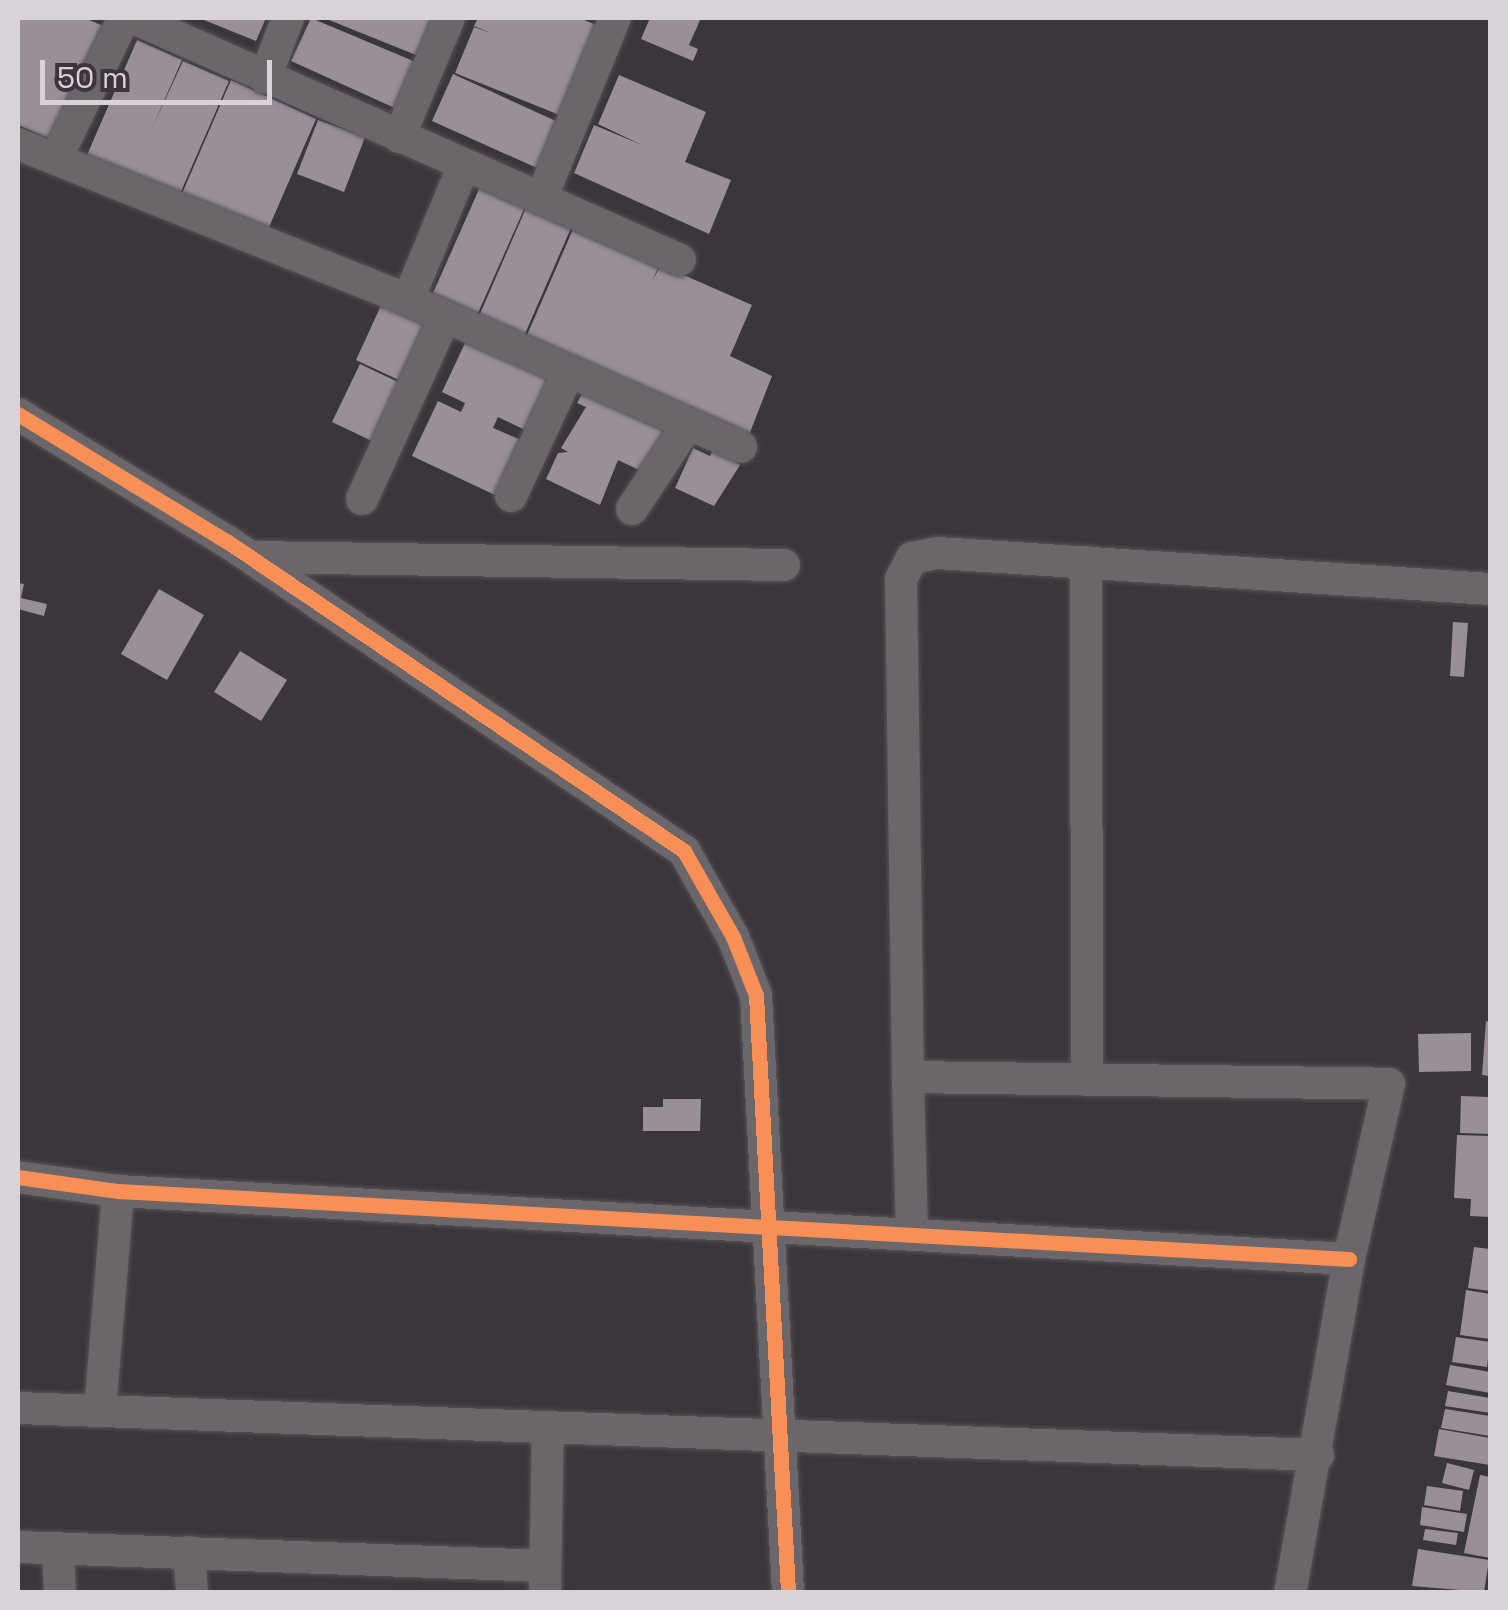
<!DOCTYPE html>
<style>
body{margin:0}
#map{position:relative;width:1508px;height:1610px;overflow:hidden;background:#3b363b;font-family:"Space Grotesk",sans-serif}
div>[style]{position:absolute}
.building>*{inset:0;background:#998f99}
.roads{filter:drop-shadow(0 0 2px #565256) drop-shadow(0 0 2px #565256)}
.minor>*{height:32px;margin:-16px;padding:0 16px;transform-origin:16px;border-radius:16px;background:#6a666a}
.cycleway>*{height:15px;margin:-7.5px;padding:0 7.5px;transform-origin:7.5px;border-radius:7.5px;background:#f78f57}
span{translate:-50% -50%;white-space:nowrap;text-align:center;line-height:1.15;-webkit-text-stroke:10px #3d343d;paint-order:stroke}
.frame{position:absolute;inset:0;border:20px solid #d9d3d9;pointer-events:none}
.scale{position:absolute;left:40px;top:60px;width:232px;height:45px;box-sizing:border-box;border:5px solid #d9d3d9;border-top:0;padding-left:12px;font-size:30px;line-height:35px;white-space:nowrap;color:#d9d3d9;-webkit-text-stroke:8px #3d343d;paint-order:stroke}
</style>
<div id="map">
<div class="building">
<i style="clip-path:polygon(18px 18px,84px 18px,111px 29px,61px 144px,18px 125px)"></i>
<i style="clip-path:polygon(199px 18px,266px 18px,256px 41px)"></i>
<i style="clip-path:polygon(311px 18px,418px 63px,397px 109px,291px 61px)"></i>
<i style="clip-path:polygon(324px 18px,437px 18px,421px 57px)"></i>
<i style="clip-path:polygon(478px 18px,579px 18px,599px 26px,562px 116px,455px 73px,474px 27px,491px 33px,474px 26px)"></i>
<i style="clip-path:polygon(650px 18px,701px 18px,689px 45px,698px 49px,693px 61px,641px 39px)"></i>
<i style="clip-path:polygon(137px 40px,182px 60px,152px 128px,183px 61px,229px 81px,179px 196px,87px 155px)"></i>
<i style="clip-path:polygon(453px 74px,558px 122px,537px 168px,432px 121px)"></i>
<i style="clip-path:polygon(619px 75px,706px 112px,685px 162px,731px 180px,709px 234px,574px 173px,594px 125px,642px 145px,598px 124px)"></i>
<i style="clip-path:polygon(231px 80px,316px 119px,266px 234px,181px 196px)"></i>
<i style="clip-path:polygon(318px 120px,365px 137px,344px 192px,297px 174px)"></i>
<i style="clip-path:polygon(480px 187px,525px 207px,474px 322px,429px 302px)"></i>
<i style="clip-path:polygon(526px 208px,571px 228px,521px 343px,476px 323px)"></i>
<i style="clip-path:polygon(574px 227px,659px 266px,652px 281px,661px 265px,752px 305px,730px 356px,772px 376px,749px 435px,524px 342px)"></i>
<i style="clip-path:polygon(384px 299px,432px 321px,403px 382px,356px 360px)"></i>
<i style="clip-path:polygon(466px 341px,549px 378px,525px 430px,498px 417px,493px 428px,521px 440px,495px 495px,412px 456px,438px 401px,461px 412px,465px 403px,442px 392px)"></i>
<i style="clip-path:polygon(360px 364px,400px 383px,372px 441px,332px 422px)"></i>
<i style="clip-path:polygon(584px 390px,666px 428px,639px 470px,618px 460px,600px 505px,546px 479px,558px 453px,568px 452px,561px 448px,586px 407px,577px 403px)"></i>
<i style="clip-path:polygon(715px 446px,740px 465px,714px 506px,675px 488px,693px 448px,710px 456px)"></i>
<i style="clip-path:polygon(18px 583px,24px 584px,21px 598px,47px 604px,44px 616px,18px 609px)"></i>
<i style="clip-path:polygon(159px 589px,204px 615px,167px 680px,121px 654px)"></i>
<i style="clip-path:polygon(1453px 622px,1468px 623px,1464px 677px,1450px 676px)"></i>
<i style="clip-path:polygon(240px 651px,287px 680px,261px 721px,214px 692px)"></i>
<i style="clip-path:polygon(1486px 1021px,1490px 1022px,1490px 1076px,1482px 1075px)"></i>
<i style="clip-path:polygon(1471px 1033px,1471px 1071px,1419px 1072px,1418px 1034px)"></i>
<i style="clip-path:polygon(1461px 1096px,1490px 1097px,1490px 1134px,1460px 1133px)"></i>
<i style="clip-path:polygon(663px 1099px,701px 1099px,700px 1131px,643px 1131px,643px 1107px,663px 1107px)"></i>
<i style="clip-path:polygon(1457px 1135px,1490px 1136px,1490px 1217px,1470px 1216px,1471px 1199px,1454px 1198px)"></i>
<i style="clip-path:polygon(1474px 1247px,1490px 1249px,1490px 1291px,1468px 1288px)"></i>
<i style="clip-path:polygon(1466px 1290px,1490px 1294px,1490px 1339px,1460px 1335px)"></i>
<i style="clip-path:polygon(1456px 1337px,1490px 1342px,1487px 1367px,1452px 1362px)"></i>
<i style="clip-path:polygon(1450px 1365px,1490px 1372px,1490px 1393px,1446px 1385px)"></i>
<i style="clip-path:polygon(1448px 1391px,1490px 1398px,1490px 1413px,1445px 1406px)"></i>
<i style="clip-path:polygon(1445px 1409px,1490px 1416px,1490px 1436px,1441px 1428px)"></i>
<i style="clip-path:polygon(1439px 1429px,1490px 1438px,1490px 1465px,1434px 1456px)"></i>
<i style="clip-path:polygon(1447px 1463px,1474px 1470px,1469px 1490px,1442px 1483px)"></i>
<i style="clip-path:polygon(1480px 1475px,1490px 1477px,1490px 1558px,1464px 1553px)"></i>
<i style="clip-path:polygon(1427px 1486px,1463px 1491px,1460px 1511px,1424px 1505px)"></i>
<i style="clip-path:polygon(1422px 1507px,1467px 1514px,1464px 1532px,1420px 1525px)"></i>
<i style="clip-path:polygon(1425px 1529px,1458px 1533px,1456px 1545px,1423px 1540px)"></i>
<i style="clip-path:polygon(1418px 1549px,1489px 1560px,1484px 1592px,1412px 1586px)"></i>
</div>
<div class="roads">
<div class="minor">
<i style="left:134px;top:18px;width:597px;rotate:23.9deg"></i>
<i style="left:265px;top:78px;width:64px;rotate:-69deg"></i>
<i style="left:399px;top:137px;width:129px;rotate:-67.2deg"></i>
<i style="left:18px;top:144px;width:420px;rotate:21.8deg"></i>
<i style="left:408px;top:300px;width:146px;rotate:-67.5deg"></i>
<i style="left:56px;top:159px;width:157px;rotate:-64.3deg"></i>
<i style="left:541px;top:199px;width:196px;rotate:-67.8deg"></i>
<i style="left:408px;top:300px;width:364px;rotate:23.8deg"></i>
<i style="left:18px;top:414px;width:246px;rotate:31.4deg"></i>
<i style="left:228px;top:542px;width:551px;rotate:34.12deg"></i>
<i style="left:684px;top:851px;width:99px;rotate:60.3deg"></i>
<i style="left:733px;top:937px;width:62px;rotate:68.4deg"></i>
<i style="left:756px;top:995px;width:598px;rotate:86.93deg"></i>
<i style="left:511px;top:496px;width:138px;rotate:-65.1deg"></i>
<i style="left:362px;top:499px;width:200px;rotate:-65.5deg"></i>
<i style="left:632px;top:509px;width:102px;rotate:-56.6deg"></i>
<i style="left:251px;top:557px;width:533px;rotate:0.86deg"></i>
<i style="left:1086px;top:562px;width:518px;rotate:89.89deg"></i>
<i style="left:908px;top:1077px;width:498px;rotate:-90.8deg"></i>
<i style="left:901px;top:579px;width:24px;rotate:-62deg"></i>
<i style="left:912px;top:558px;width:26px;rotate:-11deg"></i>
<i style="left:938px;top:553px;width:553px;rotate:3.73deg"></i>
<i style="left:18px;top:1177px;width:101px;rotate:8deg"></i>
<i style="left:118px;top:1191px;width:1233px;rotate:3.16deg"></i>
<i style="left:912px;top:1235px;width:158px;rotate:-91.5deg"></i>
<i style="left:908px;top:1077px;width:481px;rotate:0.8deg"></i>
<i style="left:1389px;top:1084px;width:180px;rotate:102.9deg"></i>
<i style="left:1349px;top:1259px;width:338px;rotate:100deg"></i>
<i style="left:18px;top:1408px;width:1301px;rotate:2.07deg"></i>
<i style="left:100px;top:1411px;width:221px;rotate:-85.3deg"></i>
<i style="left:18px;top:1547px;width:527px;rotate:2.06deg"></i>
<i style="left:58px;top:1548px;width:44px;rotate:87.4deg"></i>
<i style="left:189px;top:1552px;width:40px;rotate:85.7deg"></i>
<i style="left:545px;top:1592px;width:165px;rotate:-89deg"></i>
</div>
</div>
<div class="cycleway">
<i style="left:18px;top:414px;width:246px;rotate:31.4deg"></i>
<i style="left:228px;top:542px;width:551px;rotate:34.12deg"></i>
<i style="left:684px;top:851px;width:99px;rotate:60.3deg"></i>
<i style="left:733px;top:937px;width:62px;rotate:68.4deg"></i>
<i style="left:756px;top:995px;width:598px;rotate:86.93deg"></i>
<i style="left:18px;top:1177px;width:101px;rotate:8deg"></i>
<i style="left:118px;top:1191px;width:1233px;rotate:3.16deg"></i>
</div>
<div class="frame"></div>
<div class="scale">50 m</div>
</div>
